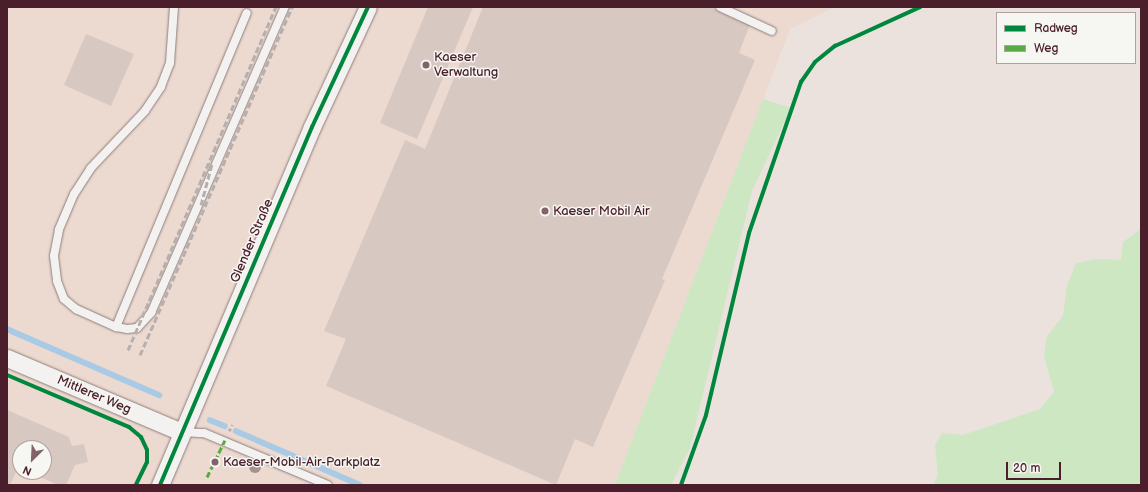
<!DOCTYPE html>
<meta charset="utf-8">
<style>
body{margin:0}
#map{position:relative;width:1148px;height:492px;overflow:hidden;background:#ebe2dd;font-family:"Balsamiq Sans",sans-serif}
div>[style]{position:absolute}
.built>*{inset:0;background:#ecd9cf}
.green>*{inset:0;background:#cde7c3}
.stream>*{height:5.5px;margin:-2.75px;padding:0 2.75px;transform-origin:2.75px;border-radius:2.75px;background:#a9cae5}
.building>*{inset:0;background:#d7c9c2}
.path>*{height:2.5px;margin-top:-1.25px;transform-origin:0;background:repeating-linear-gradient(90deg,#b5afae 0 3px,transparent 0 6px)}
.roads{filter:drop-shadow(0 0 1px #8b7e7e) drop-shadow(0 0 1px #8b7e7e)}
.service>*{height:8px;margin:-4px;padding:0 4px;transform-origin:4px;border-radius:4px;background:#f4f2f0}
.minor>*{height:17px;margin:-8.5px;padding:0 8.5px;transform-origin:8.5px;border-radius:8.5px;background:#f4f2f0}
.rail>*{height:3px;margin-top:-1.5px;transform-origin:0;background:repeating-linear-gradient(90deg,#b5afae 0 6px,transparent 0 9px)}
.quiet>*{height:3px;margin-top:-1.5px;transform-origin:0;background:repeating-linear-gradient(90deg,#57aa44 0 6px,transparent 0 9px)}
.cycleway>*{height:4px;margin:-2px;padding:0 2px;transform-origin:2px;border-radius:2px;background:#00873e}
.trees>*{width:12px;height:12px;margin:-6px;border-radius:50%;background:#a1938d}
.dots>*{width:11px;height:11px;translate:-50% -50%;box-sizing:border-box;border:2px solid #f6f6f2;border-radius:50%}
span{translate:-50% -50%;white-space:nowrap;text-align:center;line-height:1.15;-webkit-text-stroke:3px #f6f6f2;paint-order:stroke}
.poi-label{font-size:13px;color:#4a1f2b}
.left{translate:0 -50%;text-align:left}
.street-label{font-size:13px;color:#4a1f2b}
.frame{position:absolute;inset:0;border:8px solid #4a1f2b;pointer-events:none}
.legend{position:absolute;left:996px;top:12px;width:140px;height:52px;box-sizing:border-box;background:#f6f6f2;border:1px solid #b1a0a2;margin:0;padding:5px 7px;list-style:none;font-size:12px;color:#4a1f2b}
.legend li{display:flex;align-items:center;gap:8px;height:20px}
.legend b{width:20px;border:1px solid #b1a0a2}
.north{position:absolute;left:12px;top:440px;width:40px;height:40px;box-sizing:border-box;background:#f6f6f2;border:1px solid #b1a0a2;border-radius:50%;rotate:204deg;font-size:11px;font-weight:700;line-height:16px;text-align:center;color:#4a1f2b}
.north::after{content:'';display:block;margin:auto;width:14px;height:18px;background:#826369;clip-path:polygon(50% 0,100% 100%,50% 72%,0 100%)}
.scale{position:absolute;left:1006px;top:462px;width:55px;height:18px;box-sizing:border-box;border:2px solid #4a1f2b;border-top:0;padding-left:5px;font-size:12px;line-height:14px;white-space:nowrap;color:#4a1f2b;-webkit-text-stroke:3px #f6f6f2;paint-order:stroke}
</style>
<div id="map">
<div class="built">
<i style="clip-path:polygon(evenodd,7px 7px,834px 7px,790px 29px,615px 485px,7px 485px,7px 7px,20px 448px,44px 448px,44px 472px,20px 472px,20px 448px)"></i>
</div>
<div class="green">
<i style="clip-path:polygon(763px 99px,791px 108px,752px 191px,690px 448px,671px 485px,615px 485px)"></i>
<i style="clip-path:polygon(1141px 229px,1141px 485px,933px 485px,938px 475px,935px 445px,942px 433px,963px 435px,1040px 409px,1054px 392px,1044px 356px,1047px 336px,1063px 316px,1067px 285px,1076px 263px,1097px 259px,1121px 260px,1123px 242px)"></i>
</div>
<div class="stream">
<i style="left:7px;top:329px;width:166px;rotate:23.5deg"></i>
<i style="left:210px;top:420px;width:16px;rotate:22deg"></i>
<i style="left:236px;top:431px;width:135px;rotate:23.5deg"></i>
</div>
<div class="building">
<i style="clip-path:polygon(428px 7px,473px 7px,417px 139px,380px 123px)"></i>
<i style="clip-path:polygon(483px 7px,711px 7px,750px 24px,739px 53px,755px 60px,662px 279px,665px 280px,593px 447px,575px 439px,556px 485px,326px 386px,346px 339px,324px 331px,405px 140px,425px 149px)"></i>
<i style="clip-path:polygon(86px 34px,134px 54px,111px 106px,64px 85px)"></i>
<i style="clip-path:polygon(7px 410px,69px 437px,72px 446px,84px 444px,88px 462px,75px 465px,66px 485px,58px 485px,29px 472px,44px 472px,44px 448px,20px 448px,20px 468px,18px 467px,10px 485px,7px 485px)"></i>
</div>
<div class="path">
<i style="left:229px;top:431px;width:7px;rotate:-63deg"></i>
<i style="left:136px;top:485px;width:25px;rotate:-64deg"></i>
<i style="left:147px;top:462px;width:12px;rotate:-90deg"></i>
<i style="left:147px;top:450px;width:20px;rotate:-120deg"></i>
</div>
<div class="roads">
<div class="service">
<i style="left:174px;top:7px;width:56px;rotate:94.1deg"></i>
<i style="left:170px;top:63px;width:26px;rotate:111deg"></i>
<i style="left:161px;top:87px;width:29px;rotate:124deg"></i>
<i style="left:145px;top:111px;width:79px;rotate:133.5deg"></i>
<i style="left:91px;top:168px;width:31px;rotate:123deg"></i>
<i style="left:74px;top:194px;width:39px;rotate:113deg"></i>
<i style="left:59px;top:230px;width:26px;rotate:101deg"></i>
<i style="left:54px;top:256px;width:25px;rotate:83deg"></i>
<i style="left:57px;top:281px;width:19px;rotate:69deg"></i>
<i style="left:64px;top:299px;width:16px;rotate:40deg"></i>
<i style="left:76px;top:309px;width:44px;rotate:24.2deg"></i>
<i style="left:116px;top:327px;width:11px;rotate:10deg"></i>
<i style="left:127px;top:329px;width:10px;rotate:-6deg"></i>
<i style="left:137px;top:328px;width:21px;rotate:-47deg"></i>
<i style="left:151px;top:313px;width:334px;rotate:-66.4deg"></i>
<i style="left:720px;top:7px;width:57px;rotate:24.8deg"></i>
<i style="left:116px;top:327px;width:340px;rotate:-67.4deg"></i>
<i style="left:182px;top:432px;width:22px;rotate:3deg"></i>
<i style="left:204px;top:433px;width:134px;rotate:22.8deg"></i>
</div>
<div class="minor">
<i style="left:7px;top:358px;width:189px;rotate:23deg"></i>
<i style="left:160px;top:485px;width:389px;rotate:-67deg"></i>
<i style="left:312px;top:127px;width:132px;rotate:-65deg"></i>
</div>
</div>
<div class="rail">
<i style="left:201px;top:205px;width:42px;rotate:-75deg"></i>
<i style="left:128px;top:350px;width:374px;rotate:-66.7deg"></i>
<i style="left:140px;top:355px;width:380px;rotate:-66.4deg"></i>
</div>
<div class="quiet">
<i style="left:207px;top:477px;width:41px;rotate:-64.1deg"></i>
</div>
<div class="cycleway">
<i style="left:7px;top:375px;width:133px;rotate:23.1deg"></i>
<i style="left:129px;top:427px;width:16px;rotate:40deg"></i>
<i style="left:141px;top:437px;width:14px;rotate:65deg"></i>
<i style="left:147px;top:450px;width:12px;rotate:90deg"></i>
<i style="left:147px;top:462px;width:25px;rotate:116deg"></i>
<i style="left:160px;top:485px;width:389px;rotate:-67deg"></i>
<i style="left:312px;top:127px;width:132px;rotate:-65deg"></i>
<i style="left:681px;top:485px;width:74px;rotate:-70.3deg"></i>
<i style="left:706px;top:415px;width:187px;rotate:-76.7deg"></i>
<i style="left:749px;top:233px;width:160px;rotate:-71deg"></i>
<i style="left:801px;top:82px;width:24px;rotate:-55deg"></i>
<i style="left:815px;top:62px;width:26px;rotate:-39deg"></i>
<i style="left:835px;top:46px;width:94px;rotate:-24.6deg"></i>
</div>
<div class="trees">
<i style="left:255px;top:467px"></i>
</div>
<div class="dots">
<i style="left:426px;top:65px;background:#826369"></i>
<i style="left:545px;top:211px;background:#826369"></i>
<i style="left:215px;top:462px;background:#826369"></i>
</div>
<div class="poi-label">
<span class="left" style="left:434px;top:65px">Kaeser<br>Verwaltung</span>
<span class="left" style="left:553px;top:211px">Kaeser Mobil Air</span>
<span class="left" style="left:223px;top:462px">Kaeser-Mobil-Air-Parkplatz</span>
</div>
<div class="street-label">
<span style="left:252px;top:241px;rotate:-67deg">Glender Straße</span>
<span style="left:94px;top:395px;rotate:23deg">Mittlerer Weg</span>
</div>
<div class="frame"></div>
<ul class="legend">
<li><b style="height:5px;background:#00873e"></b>Radweg</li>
<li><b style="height:5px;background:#57aa44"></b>Weg</li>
</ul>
<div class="north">N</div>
<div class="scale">20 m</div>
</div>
